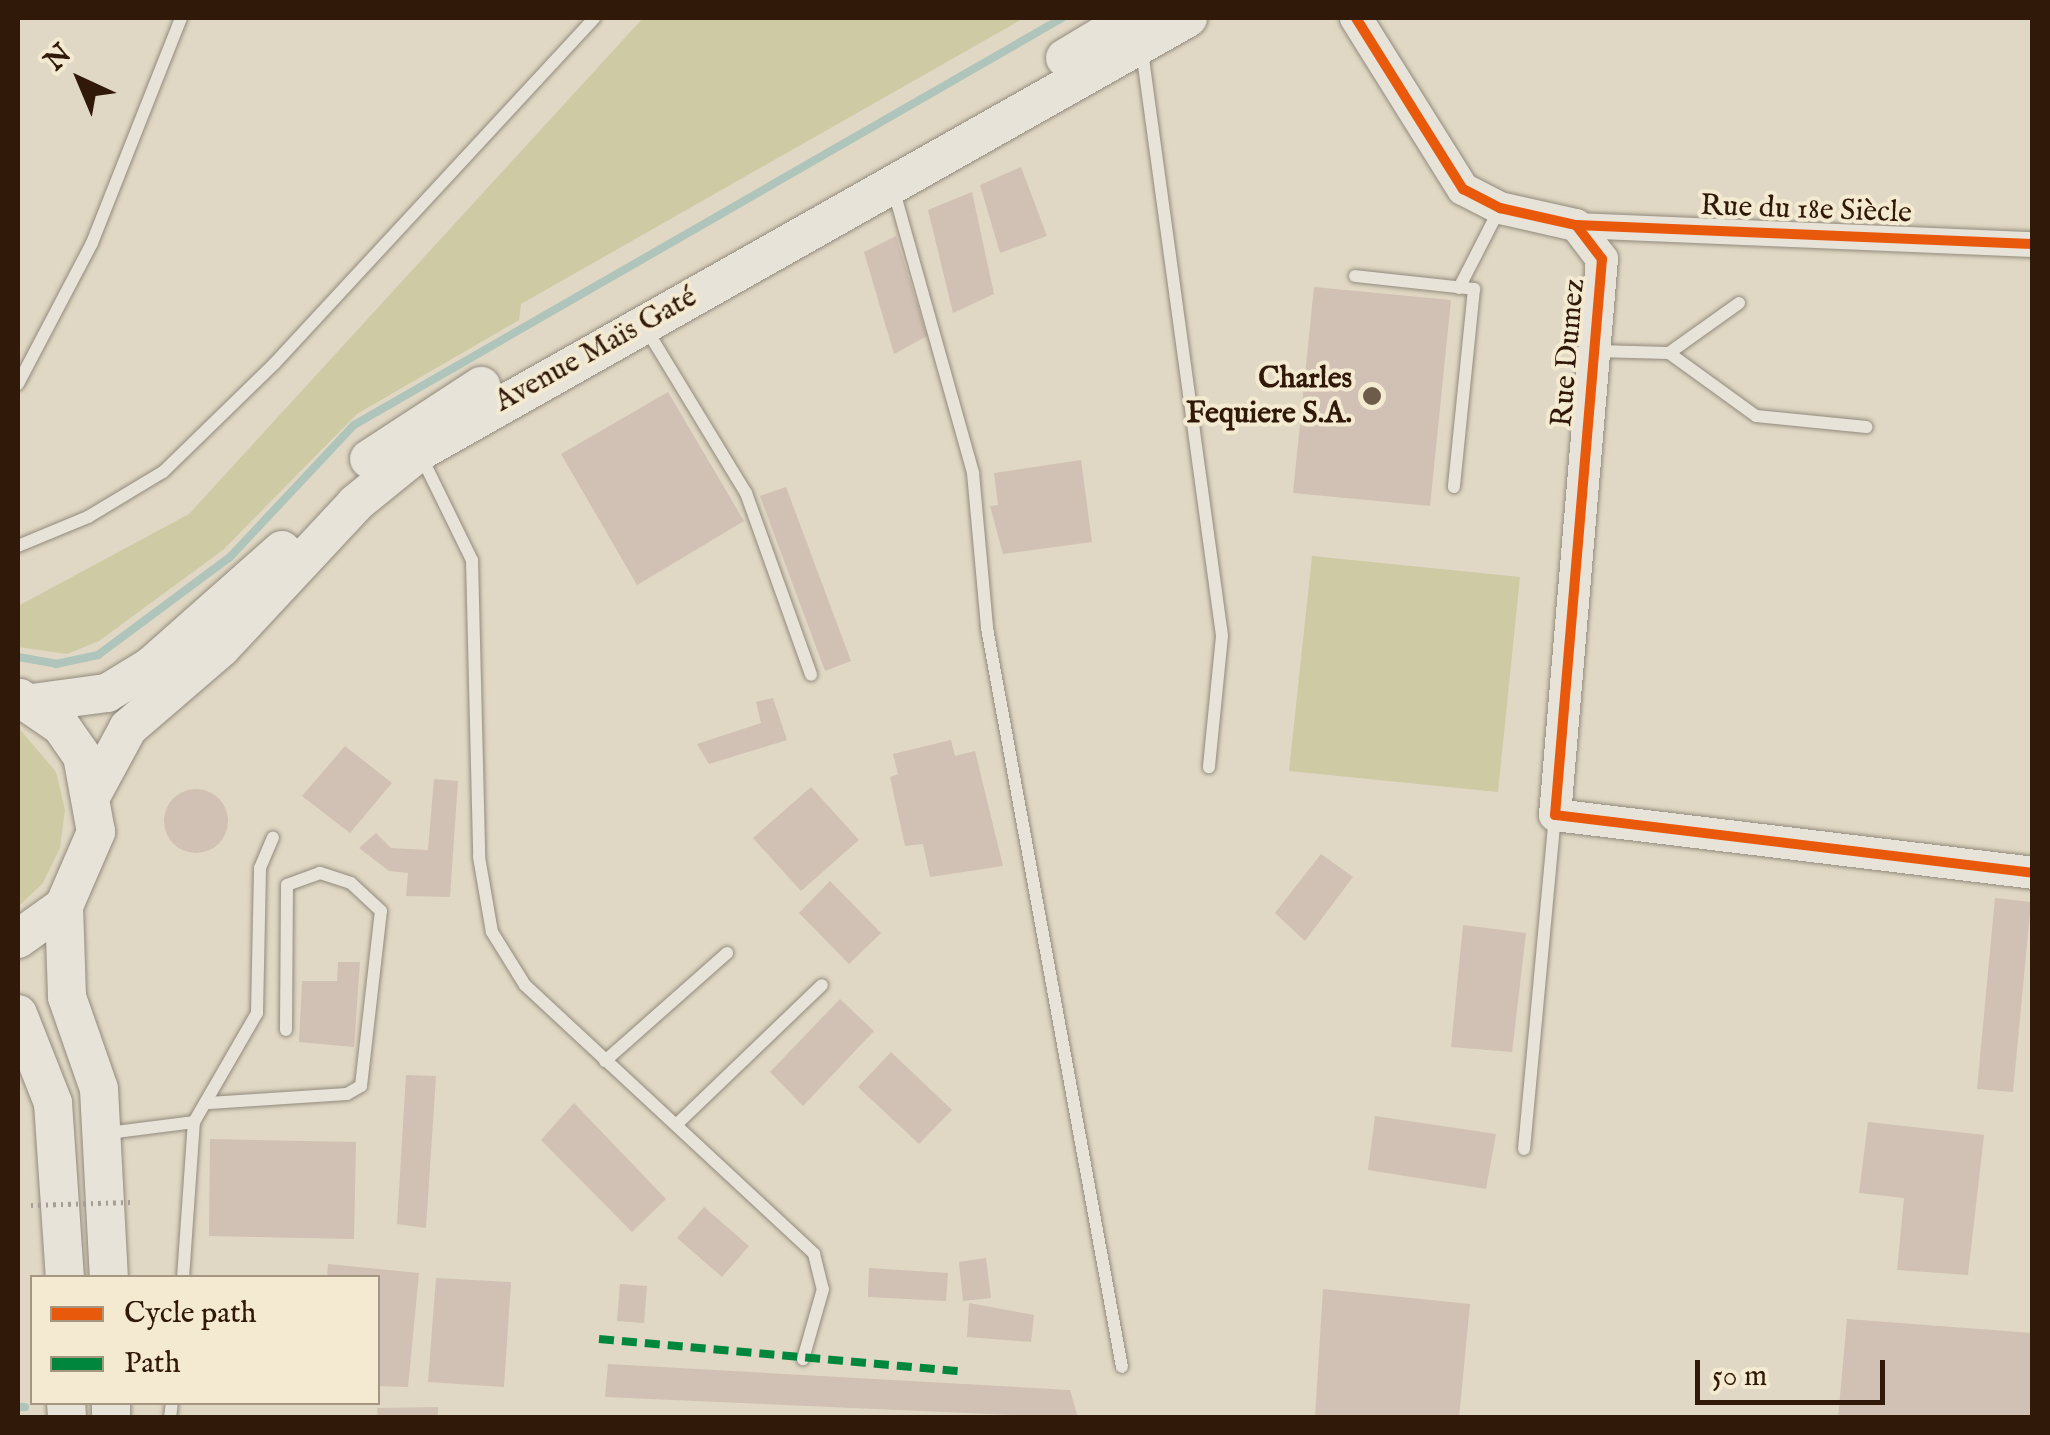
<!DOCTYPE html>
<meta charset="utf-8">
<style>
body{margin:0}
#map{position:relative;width:2050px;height:1435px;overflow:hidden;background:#e0d8c4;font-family:"IM FELL English",serif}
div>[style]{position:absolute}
.green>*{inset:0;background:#cecaa4}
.stream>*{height:8px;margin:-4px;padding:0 4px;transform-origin:4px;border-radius:4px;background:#afc4ba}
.building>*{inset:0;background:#d1c0b4}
.round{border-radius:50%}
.roads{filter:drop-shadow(0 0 2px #928a7d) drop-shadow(0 0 2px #928a7d)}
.service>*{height:12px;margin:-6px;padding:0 6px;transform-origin:6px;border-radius:6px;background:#e7e3d8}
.minor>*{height:25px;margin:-12.5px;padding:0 12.5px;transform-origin:12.5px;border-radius:12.5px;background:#e7e3d8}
.tertiary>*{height:32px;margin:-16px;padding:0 16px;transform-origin:16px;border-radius:16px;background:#e7e3d8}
.secondary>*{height:38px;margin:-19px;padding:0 19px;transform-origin:19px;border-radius:19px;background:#e7e3d8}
.path-bridge>*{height:5px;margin-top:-2.5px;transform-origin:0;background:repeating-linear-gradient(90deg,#a49e95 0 2.5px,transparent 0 7.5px)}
.quiet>*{height:8px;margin-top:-4px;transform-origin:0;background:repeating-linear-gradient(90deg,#00873e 0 15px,transparent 0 23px)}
.cycleway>*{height:10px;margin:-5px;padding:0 5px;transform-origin:5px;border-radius:5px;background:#e8590c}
.dots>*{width:28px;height:28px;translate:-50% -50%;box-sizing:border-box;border:5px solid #f3ead1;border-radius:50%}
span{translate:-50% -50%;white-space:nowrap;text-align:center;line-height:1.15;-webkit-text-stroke:8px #f3ead1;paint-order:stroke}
.street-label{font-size:30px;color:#311909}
.poi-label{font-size:30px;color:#311909;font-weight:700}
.right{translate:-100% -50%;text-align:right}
.frame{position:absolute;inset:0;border:20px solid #311909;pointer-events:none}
.legend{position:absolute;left:30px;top:1275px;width:350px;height:130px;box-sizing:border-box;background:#f3ead1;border:2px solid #a59681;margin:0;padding:12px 18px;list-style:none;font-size:30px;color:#311909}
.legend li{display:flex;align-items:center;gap:20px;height:50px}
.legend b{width:50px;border:2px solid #a59681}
.north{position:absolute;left:30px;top:30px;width:100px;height:100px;-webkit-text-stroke:8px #f3ead1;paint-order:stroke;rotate:316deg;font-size:28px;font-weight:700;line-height:40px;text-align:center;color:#311909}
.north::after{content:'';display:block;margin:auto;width:35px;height:45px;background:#311909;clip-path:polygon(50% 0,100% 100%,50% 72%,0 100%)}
.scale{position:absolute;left:1695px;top:1360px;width:190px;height:45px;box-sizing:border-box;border:5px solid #311909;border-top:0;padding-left:12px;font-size:30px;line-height:35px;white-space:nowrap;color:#311909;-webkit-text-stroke:8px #f3ead1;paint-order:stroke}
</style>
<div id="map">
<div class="green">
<i style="clip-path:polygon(643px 18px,1024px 18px,521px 304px,519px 320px,357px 414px,223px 550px,99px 641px,67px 654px,18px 647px,18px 606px,189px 514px)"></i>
<i style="clip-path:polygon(1312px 556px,1520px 577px,1498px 792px,1289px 771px)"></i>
<i style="clip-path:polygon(18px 727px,56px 772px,65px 810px,60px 848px,43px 883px,18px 907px)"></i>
</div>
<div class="stream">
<i style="left:18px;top:657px;width:39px;rotate:10deg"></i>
<i style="left:56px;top:664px;width:43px;rotate:-12.1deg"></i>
<i style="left:98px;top:655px;width:164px;rotate:-36.6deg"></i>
<i style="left:230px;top:557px;width:181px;rotate:-46.8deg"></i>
<i style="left:354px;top:425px;width:817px;rotate:-29.89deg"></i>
<i style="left:18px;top:1407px;width:7px"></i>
</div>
<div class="building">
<i style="clip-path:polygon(1021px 167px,1047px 236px,1000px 253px,980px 185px)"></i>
<i style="clip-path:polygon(972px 192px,994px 294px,953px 313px,928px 210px)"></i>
<i style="clip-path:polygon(896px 236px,927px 336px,894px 354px,864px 252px)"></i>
<i style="clip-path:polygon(1314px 287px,1451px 300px,1430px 506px,1293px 493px)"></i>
<i style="clip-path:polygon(668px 392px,744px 521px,637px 585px,561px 454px)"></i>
<i style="clip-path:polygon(1081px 460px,1092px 542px,1003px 554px,990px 506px,998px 505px,994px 473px)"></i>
<i style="clip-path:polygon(786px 487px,851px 661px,825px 671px,760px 496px)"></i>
<i style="clip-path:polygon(773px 698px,787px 740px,709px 764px,697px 744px,761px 723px,756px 702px)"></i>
<i style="clip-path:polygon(951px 740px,955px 756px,975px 751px,1003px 866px,930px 877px,923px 844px,905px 846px,890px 777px,898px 774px,893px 754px)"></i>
<i style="clip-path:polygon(345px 746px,392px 783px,350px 833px,302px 796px)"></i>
<i style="clip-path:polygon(434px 779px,458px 781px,450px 897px,406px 896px,408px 873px,389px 871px,359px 848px,376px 833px,391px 848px,428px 850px)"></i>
<i style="clip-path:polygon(811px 787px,859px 840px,801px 891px,753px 838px)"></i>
<i class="round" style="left:164px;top:789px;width:64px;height:64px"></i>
<i style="clip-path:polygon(1321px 854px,1353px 877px,1305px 941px,1275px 913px)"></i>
<i style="clip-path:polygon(830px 881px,881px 933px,849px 964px,799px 913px)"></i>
<i style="clip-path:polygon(1995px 898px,2031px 902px,2013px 1092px,1977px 1089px)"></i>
<i style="clip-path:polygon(1463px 925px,1526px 933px,1512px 1052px,1451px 1047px)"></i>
<i style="clip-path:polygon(338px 962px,360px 962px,354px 1047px,299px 1042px,302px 981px,337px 981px)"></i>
<i style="clip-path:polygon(840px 999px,874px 1031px,803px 1106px,770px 1072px)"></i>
<i style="clip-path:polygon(891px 1052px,952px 1110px,919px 1144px,858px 1087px)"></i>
<i style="clip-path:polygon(406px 1075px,436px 1076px,426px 1228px,397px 1224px)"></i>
<i style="clip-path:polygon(574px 1103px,666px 1199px,632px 1232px,541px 1140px)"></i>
<i style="clip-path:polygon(1375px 1116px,1496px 1134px,1486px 1189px,1368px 1170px)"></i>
<i style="clip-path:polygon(1868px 1122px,1984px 1135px,1968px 1275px,1897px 1270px,1904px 1198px,1859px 1193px)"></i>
<i style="clip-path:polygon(210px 1139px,356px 1142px,354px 1239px,209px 1236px)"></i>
<i style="clip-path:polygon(704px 1207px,749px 1246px,722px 1277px,677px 1238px)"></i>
<i style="clip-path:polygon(986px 1258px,991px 1298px,963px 1301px,959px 1262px)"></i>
<i style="clip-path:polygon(328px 1264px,419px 1273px,408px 1387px,378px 1386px,378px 1278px,327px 1278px)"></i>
<i style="clip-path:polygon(869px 1268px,948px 1273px,946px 1301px,868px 1297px)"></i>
<i style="clip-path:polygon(436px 1278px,511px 1282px,504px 1387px,428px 1382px)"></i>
<i style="clip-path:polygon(620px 1284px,647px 1286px,644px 1323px,617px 1321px)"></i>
<i style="clip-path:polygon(1323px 1289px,1470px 1304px,1459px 1418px,1315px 1417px)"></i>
<i style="clip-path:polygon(969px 1303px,1034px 1315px,1031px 1342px,967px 1337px)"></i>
<i style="clip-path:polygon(1847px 1319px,2032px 1333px,2032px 1418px,1838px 1418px)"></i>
<i style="clip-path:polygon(608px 1364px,1070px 1390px,1078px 1418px,605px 1397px)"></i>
<i style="clip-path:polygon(438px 1407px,438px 1418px,378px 1418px,377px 1408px)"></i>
</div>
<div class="roads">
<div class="service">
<i style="left:1142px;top:51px;width:590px;rotate:82.21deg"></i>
<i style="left:1222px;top:636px;width:132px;rotate:95.7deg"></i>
<i style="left:893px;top:188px;width:296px;rotate:74.3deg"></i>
<i style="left:973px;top:473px;width:156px;rotate:84.8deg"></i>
<i style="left:987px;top:628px;width:751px;rotate:79.65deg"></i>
<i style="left:1355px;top:276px;width:120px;rotate:6.2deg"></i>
<i style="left:1474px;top:289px;width:199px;rotate:95.8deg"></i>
<i style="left:1459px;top:288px;width:88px;rotate:-62.9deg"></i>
<i style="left:645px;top:327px;width:194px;rotate:58.7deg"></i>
<i style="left:746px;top:493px;width:193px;rotate:70.3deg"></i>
<i style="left:1597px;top:351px;width:72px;rotate:1.6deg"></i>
<i style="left:1669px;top:353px;width:107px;rotate:35.9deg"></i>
<i style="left:1756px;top:416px;width:111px;rotate:5.7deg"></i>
<i style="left:1669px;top:353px;width:86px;rotate:-35.5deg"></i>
<i style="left:18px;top:384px;width:159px;rotate:-62.3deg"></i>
<i style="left:92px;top:243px;width:242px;rotate:-68.4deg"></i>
<i style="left:420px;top:454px;width:118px;rotate:63.9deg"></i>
<i style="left:472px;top:560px;width:297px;rotate:88.6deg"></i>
<i style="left:479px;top:857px;width:76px;rotate:80.2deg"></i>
<i style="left:492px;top:932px;width:62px;rotate:58.1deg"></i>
<i style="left:525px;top:985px;width:395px;rotate:42.9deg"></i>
<i style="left:814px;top:1254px;width:36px;rotate:76deg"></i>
<i style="left:823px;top:1289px;width:73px;rotate:105.9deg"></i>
<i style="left:18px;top:546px;width:76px;rotate:-22.5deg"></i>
<i style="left:88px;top:517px;width:87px;rotate:-31deg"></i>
<i style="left:163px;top:472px;width:156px;rotate:-44.2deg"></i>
<i style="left:275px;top:363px;width:470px;rotate:-47.2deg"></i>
<i style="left:605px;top:1061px;width:163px;rotate:-41.5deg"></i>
<i style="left:209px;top:1103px;width:138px;rotate:-3.7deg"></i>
<i style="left:347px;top:1094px;width:16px;rotate:-30deg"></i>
<i style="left:361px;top:1086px;width:176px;rotate:-83.5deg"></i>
<i style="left:381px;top:911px;width:41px;rotate:-137deg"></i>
<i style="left:351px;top:883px;width:33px;rotate:-162deg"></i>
<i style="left:320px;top:873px;width:35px;rotate:160deg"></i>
<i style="left:287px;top:885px;width:145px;rotate:90.4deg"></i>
<i style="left:676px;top:1125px;width:202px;rotate:-43.8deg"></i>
<i style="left:108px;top:1133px;width:87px;rotate:-7.3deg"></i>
<i style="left:1524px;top:1149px;width:333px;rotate:-84.7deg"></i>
<i style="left:183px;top:1278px;width:156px;rotate:-86deg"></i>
<i style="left:194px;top:1122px;width:126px;rotate:-60deg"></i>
<i style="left:257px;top:1013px;width:145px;rotate:-88.8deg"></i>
<i style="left:260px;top:868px;width:33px;rotate:-67deg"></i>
<i style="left:170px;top:1418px;width:16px;rotate:-83deg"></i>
</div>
<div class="minor">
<i style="left:1576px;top:225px;width:456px;rotate:2.4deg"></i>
</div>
<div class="tertiary">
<i style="left:1356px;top:18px;width:202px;rotate:58deg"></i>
<i style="left:1463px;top:189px;width:42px;rotate:27.2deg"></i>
<i style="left:1500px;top:208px;width:78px;rotate:12.6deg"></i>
<i style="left:1576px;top:225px;width:43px;rotate:52.6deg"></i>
<i style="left:1602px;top:259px;width:558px;rotate:94.83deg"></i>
<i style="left:1555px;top:815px;width:481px;rotate:6.9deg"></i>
</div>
<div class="secondary">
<i style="left:1065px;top:58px;width:78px;rotate:-30.8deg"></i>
<i style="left:369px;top:459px;width:134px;rotate:-33.1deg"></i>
<i style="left:32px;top:703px;width:76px;rotate:-7.6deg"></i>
<i style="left:107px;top:693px;width:52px;rotate:-31.5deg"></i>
<i style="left:151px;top:666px;width:175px;rotate:-41.5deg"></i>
<i style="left:94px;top:791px;width:72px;rotate:-61.6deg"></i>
<i style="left:128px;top:728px;width:123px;rotate:-40.7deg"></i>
<i style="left:221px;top:648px;width:198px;rotate:-47deg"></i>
<i style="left:356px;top:503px;width:81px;rotate:-39deg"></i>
<i style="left:419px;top:452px;width:883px;rotate:-29.44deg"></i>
<i style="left:64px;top:906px;width:91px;rotate:88.1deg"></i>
<i style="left:67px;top:997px;width:97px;rotate:70.8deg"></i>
<i style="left:99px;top:1089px;width:189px;rotate:87deg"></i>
<i style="left:18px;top:939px;width:57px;rotate:-35.7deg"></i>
<i style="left:64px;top:906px;width:81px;rotate:-66.6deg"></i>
<i style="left:96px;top:832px;width:77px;rotate:-100.4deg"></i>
<i style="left:82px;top:756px;width:37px;rotate:-125deg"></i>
<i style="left:61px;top:726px;width:50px;rotate:-145.7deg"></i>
<i style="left:18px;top:1014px;width:96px;rotate:68.5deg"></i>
<i style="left:53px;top:1103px;width:175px;rotate:86.1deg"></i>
<i style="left:66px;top:1402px;width:16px;rotate:86deg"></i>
<i style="left:111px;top:1402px;width:16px;rotate:90deg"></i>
</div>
</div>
<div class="path-bridge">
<i style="left:31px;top:1205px;width:99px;rotate:-1.7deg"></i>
</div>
<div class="quiet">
<i style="left:599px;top:1339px;width:362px;rotate:5.1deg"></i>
</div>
<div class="cycleway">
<i style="left:1356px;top:18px;width:202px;rotate:58deg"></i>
<i style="left:1463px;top:189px;width:42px;rotate:27.2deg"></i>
<i style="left:1500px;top:208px;width:78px;rotate:12.6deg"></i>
<i style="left:1576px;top:225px;width:43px;rotate:52.6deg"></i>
<i style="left:1602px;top:259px;width:558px;rotate:94.83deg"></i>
<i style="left:1555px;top:815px;width:481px;rotate:6.9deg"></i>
<i style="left:1576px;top:225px;width:456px;rotate:2.4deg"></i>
</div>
<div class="dots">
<i style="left:1372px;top:396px;background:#6e5c4a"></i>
</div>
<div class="street-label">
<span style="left:1806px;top:210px;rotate:2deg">Rue du 18e Siècle</span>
<span style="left:596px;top:350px;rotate:-29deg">Avenue Maïs Gaté</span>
<span style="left:1569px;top:353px;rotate:-85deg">Rue Dumez</span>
</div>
<div class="poi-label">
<span class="right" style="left:1352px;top:396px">Charles<br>Fequiere S.A.</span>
</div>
<div class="frame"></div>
<ul class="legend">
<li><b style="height:12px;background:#e8590c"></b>Cycle path</li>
<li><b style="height:12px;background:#00873e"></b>Path</li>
</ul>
<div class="north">N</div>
<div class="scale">50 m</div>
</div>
